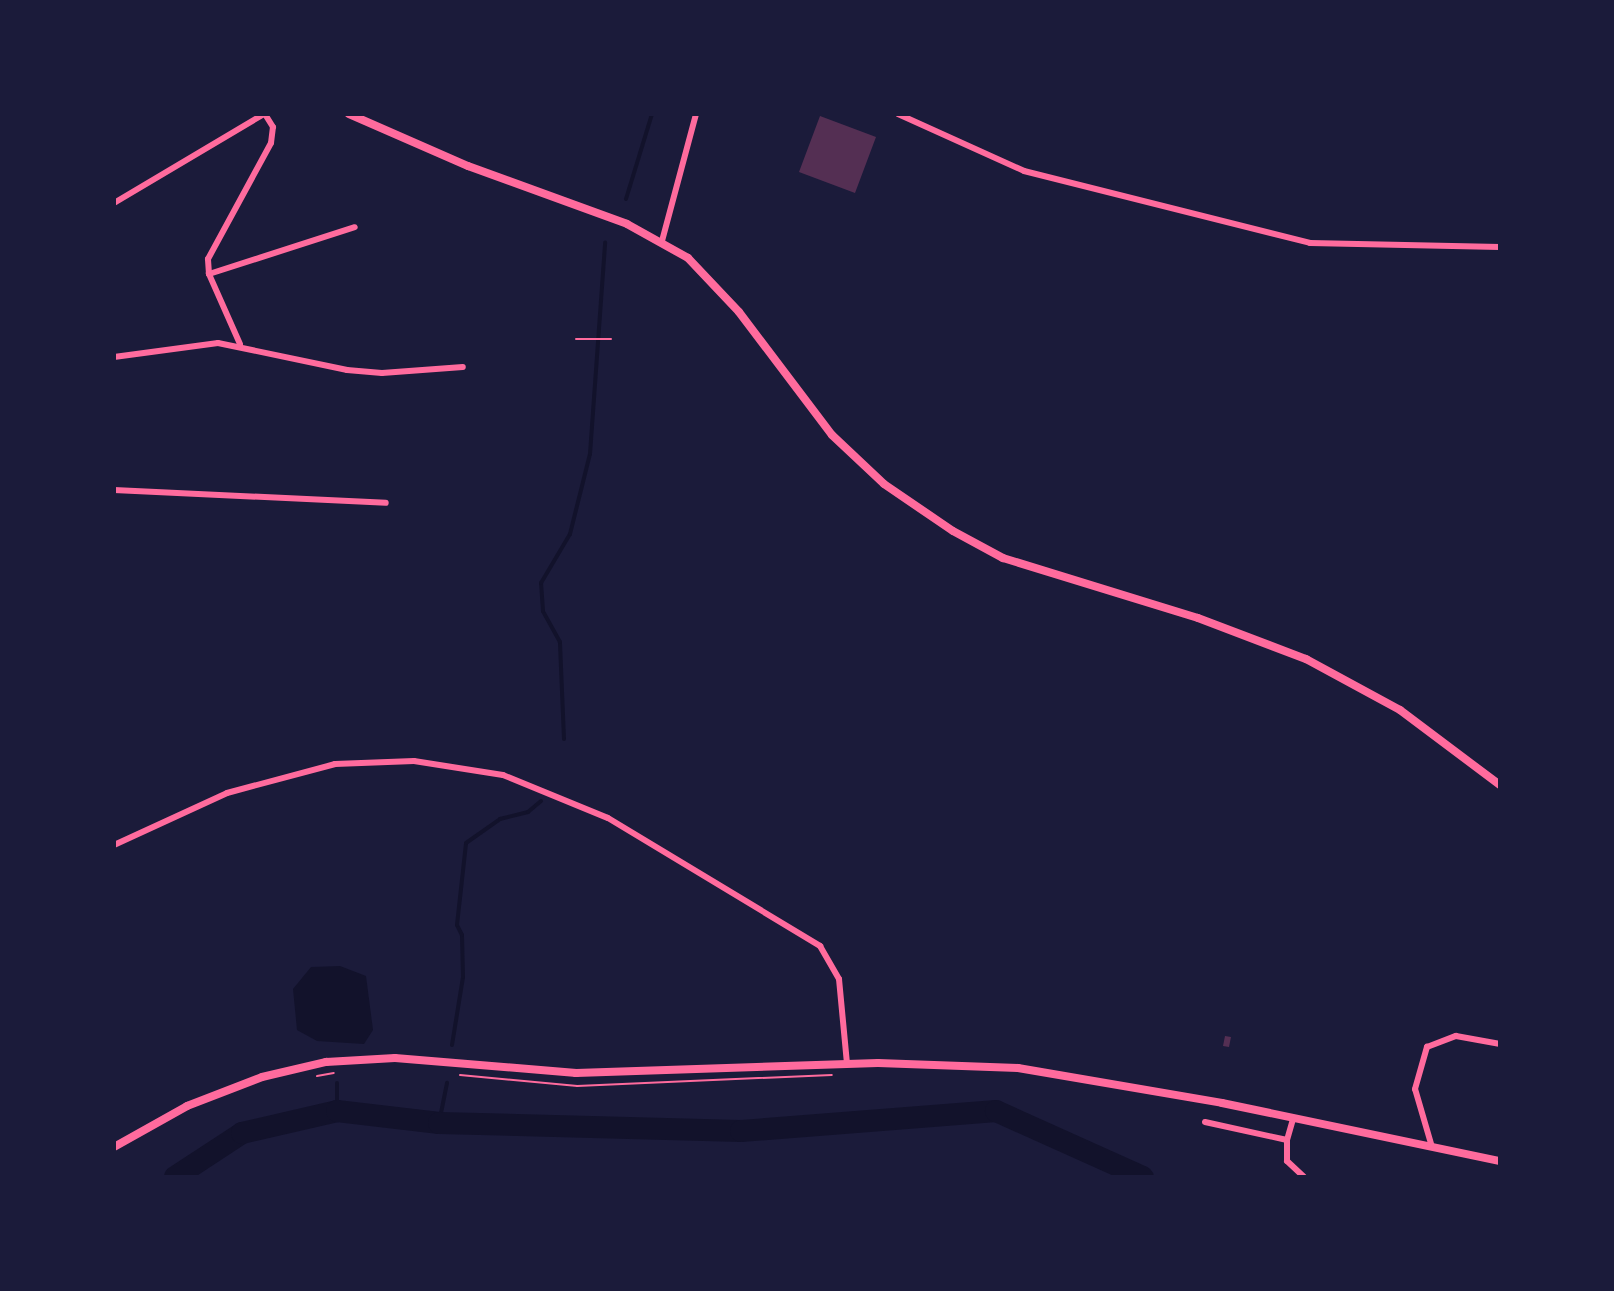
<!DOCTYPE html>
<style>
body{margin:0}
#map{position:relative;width:1614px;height:1291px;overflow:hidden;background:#1b1b3a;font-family:Inter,sans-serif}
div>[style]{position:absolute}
.water>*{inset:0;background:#12122b}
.stream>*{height:4px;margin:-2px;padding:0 2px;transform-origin:2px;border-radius:2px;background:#12122b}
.river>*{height:22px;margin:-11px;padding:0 11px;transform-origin:11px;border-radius:11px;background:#12122b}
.building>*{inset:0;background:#542f53}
.path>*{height:2px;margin:-1px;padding:0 1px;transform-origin:1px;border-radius:1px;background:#ff6b9d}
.minor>*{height:6px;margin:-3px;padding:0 3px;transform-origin:3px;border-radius:3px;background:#ff6b9d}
.secondary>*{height:8px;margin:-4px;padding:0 4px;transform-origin:4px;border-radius:4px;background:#ff6b9d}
span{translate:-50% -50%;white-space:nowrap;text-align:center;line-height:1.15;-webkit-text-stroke:7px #1b1b3a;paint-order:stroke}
.frame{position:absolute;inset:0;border:116px solid #1b1b3a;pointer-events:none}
</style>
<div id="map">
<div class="water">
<i style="clip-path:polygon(340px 966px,366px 976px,373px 1030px,364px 1044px,317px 1041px,297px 1030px,293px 989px,311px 967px)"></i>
</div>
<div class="stream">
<i style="left:626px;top:199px;width:89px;rotate:-73deg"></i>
<i style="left:564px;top:739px;width:97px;rotate:-92.4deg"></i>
<i style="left:560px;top:642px;width:35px;rotate:-119deg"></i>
<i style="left:543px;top:611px;width:28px;rotate:-94deg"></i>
<i style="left:541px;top:583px;width:57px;rotate:-59.4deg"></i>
<i style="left:570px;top:534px;width:82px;rotate:-76deg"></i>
<i style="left:590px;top:454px;width:212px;rotate:-85.9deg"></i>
<i style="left:452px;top:1045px;width:69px;rotate:-80.8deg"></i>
<i style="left:463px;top:977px;width:42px;rotate:-91.4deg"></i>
<i style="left:462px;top:935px;width:11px;rotate:-117deg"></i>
<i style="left:457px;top:925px;width:82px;rotate:-83.7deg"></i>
<i style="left:466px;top:843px;width:42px;rotate:-35.2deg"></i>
<i style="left:500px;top:819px;width:29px;rotate:-14deg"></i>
<i style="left:528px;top:812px;width:17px;rotate:-40deg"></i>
<i style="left:337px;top:1083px;width:28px;rotate:90deg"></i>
<i style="left:439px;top:1123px;width:41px;rotate:-78.7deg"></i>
</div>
<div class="river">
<i style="left:175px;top:1177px;width:80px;rotate:-33.3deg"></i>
<i style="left:242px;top:1133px;width:98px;rotate:-13deg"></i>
<i style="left:337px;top:1111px;width:103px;rotate:6.7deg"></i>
<i style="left:439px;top:1123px;width:302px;rotate:1.5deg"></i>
<i style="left:741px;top:1131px;width:256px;rotate:-4.5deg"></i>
<i style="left:996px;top:1111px;width:161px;rotate:24.2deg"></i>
</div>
<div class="building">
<i style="clip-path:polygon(820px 116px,876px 137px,855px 193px,799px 172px)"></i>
<i style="clip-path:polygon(1225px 1036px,1231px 1037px,1229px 1047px,1223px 1046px)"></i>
</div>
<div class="path">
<i style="left:576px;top:339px;width:35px"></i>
<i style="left:460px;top:1075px;width:118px;rotate:5.4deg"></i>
<i style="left:577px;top:1086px;width:255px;rotate:-2.5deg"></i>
<i style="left:317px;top:1076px;width:17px;rotate:-10deg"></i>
</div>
<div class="minor">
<i style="left:898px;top:114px;width:138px;rotate:24.3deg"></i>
<i style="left:1024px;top:171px;width:295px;rotate:14.1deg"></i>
<i style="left:1310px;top:243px;width:190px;rotate:1.2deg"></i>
<i style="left:114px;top:203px;width:174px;rotate:-30.7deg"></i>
<i style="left:662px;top:241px;width:131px;rotate:-75deg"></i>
<i style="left:209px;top:274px;width:153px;rotate:-17.8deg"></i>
<i style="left:240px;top:344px;width:77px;rotate:-113.9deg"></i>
<i style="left:209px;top:274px;width:15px;rotate:-94deg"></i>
<i style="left:208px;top:259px;width:132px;rotate:-61.5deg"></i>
<i style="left:271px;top:143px;width:16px;rotate:-83deg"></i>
<i style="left:273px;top:127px;width:15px;rotate:-122deg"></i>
<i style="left:114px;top:357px;width:105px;rotate:-7.7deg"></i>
<i style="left:218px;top:343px;width:132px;rotate:11.8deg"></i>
<i style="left:347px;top:370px;width:35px;rotate:5deg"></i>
<i style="left:382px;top:373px;width:81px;rotate:-4.2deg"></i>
<i style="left:114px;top:490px;width:272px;rotate:2.7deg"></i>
<i style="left:114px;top:845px;width:124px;rotate:-24.7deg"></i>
<i style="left:227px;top:793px;width:112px;rotate:-15deg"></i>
<i style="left:335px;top:764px;width:79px;rotate:-2.2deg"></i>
<i style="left:414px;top:761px;width:90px;rotate:8.9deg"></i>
<i style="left:503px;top:775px;width:113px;rotate:22.3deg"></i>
<i style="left:608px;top:818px;width:248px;rotate:31.1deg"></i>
<i style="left:820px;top:946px;width:38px;rotate:60deg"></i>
<i style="left:839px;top:979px;width:85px;rotate:84.6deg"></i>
<i style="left:1205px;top:1122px;width:84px;rotate:12.4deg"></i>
<i style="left:1287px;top:1140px;width:22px;rotate:-74deg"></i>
<i style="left:1287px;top:1140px;width:21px;rotate:90deg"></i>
<i style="left:1287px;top:1161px;width:23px;rotate:43deg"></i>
<i style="left:1432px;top:1147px;width:60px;rotate:-106.3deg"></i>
<i style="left:1415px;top:1089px;width:44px;rotate:-74.1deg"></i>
<i style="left:1427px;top:1047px;width:31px;rotate:-21deg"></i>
<i style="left:1456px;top:1036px;width:45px;rotate:10.3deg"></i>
</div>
<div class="secondary">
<i style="left:349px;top:114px;width:130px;rotate:23.6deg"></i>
<i style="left:468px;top:166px;width:169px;rotate:20deg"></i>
<i style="left:627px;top:224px;width:70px;rotate:29.1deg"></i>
<i style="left:688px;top:258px;width:74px;rotate:46.6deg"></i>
<i style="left:739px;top:312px;width:154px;rotate:52.9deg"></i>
<i style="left:832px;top:435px;width:71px;rotate:43.3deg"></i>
<i style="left:884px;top:484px;width:83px;rotate:34.3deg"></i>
<i style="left:953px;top:531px;width:57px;rotate:28.4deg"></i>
<i style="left:1003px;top:558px;width:204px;rotate:17.1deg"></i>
<i style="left:1198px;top:618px;width:116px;rotate:20.8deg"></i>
<i style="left:1306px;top:659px;width:107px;rotate:28.5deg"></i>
<i style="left:1400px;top:710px;width:125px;rotate:36.9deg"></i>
<i style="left:114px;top:1147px;width:84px;rotate:-29.3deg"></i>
<i style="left:187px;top:1106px;width:80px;rotate:-21.1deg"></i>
<i style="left:262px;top:1077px;width:66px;rotate:-13.2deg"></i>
<i style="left:326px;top:1062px;width:69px;rotate:-3.3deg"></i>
<i style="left:395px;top:1058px;width:182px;rotate:4.7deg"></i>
<i style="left:576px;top:1073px;width:302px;rotate:-1.9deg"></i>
<i style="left:878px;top:1063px;width:140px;rotate:2deg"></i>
<i style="left:1018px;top:1068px;width:207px;rotate:9.7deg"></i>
<i style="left:1222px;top:1103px;width:284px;rotate:11.8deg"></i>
</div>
<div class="frame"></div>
</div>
